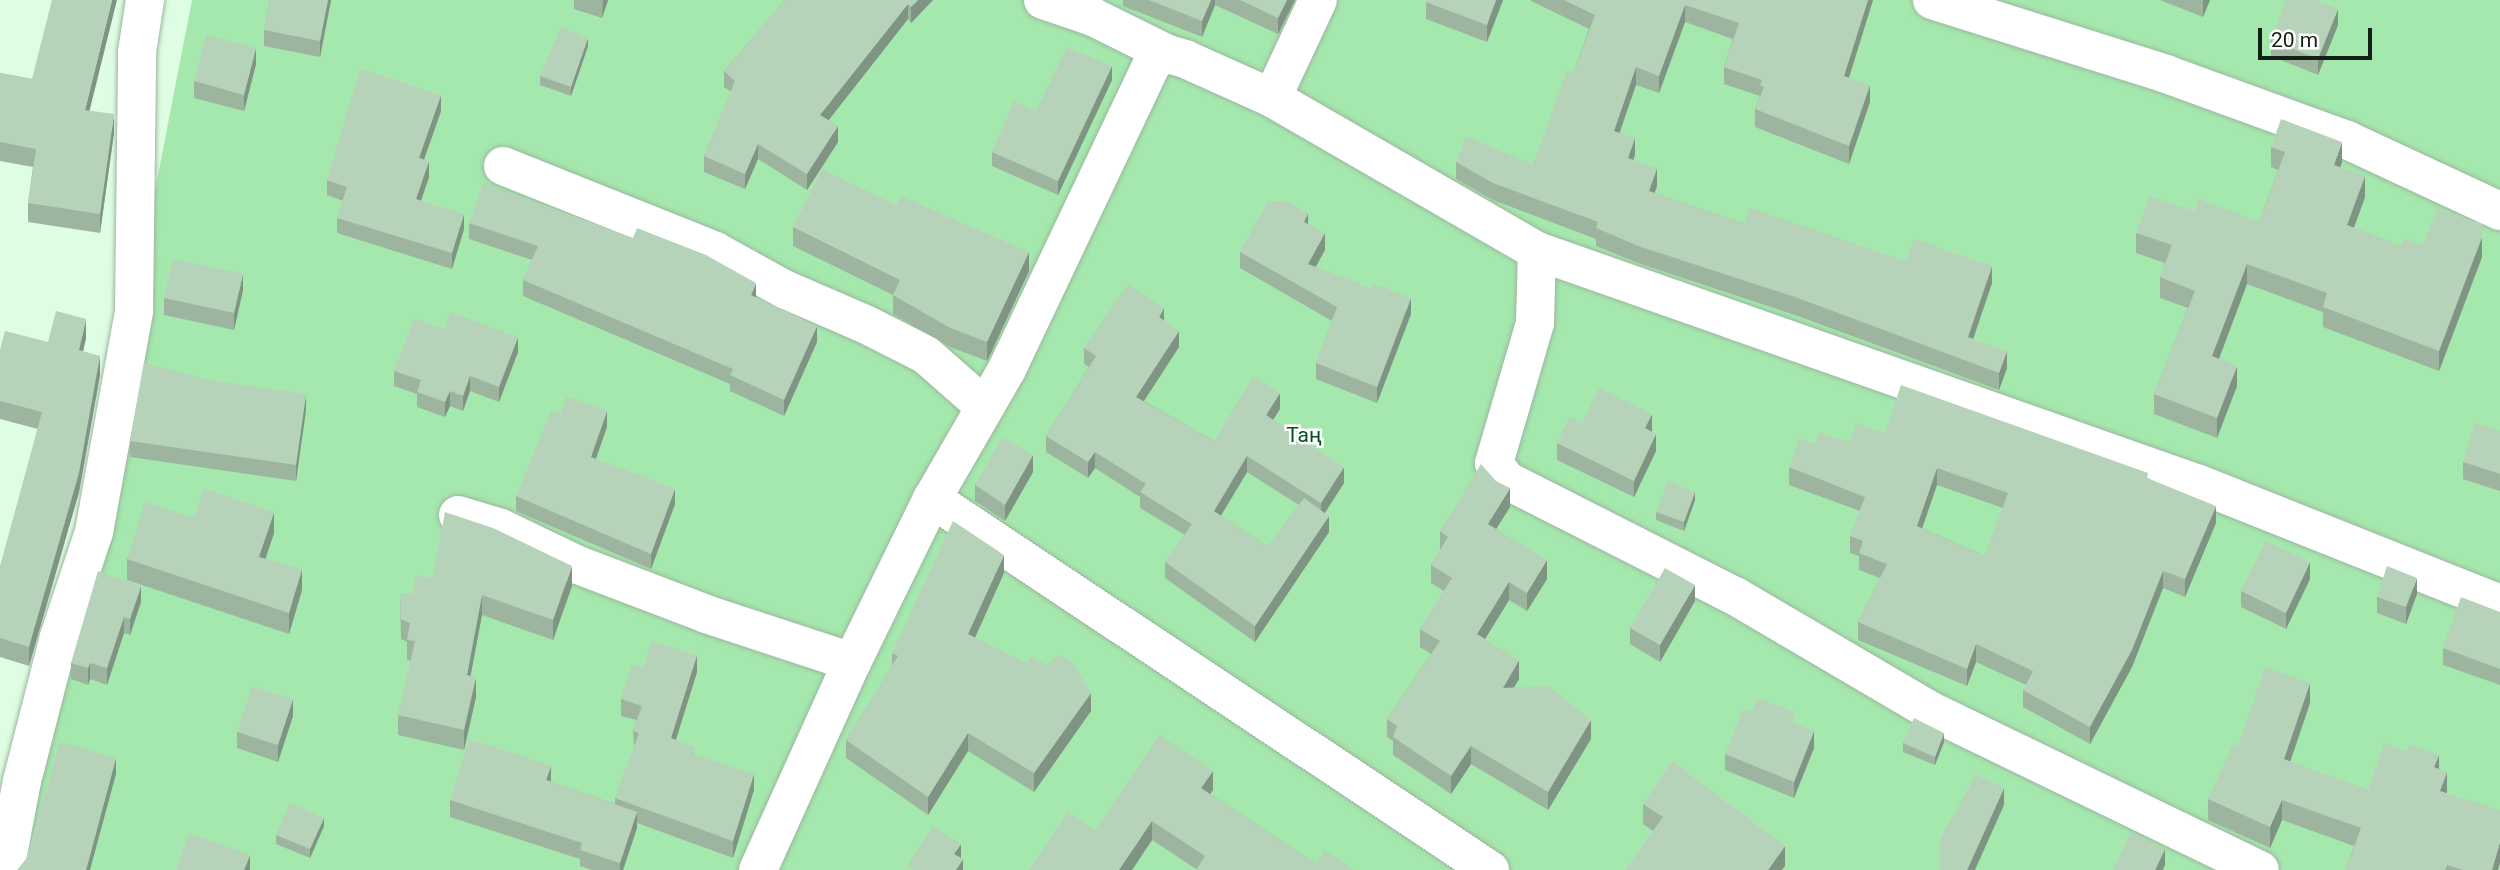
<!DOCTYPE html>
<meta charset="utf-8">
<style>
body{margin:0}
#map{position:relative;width:2500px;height:870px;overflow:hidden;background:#dffde3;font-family:Roboto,sans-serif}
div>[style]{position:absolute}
.green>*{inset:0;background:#a5e8ae}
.roads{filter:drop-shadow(0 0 2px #9bb79e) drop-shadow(0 0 2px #9bb79e)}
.street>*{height:38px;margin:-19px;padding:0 19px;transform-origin:19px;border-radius:19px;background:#fff}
.wall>*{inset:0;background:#9db59f}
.shaded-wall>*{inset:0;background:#7f9482}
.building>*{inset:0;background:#b6d3b9}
span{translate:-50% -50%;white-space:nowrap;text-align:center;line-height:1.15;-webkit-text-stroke:5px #fff;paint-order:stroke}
.park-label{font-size:21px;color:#00521d}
.scale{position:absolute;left:2258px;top:28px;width:114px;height:32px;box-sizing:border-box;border:4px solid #141f16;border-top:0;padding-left:9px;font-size:21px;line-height:24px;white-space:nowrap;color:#141f16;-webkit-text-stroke:5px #fff;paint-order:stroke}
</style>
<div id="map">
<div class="green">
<i style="clip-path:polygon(192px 0,2500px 0,2500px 870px,23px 870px)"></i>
</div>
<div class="roads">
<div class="street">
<i style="left:1043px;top:0;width:53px;rotate:18.8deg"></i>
<i style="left:1093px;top:17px;width:84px;rotate:26.3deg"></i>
<i style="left:1932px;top:0;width:245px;rotate:17.5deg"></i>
<i style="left:2166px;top:74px;width:193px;rotate:20deg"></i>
<i style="left:2347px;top:140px;width:169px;rotate:24.9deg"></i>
<i style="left:1272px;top:98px;width:306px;rotate:30deg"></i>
<i style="left:1537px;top:251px;width:702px;rotate:19.39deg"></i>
<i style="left:2199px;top:484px;width:324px;rotate:21.7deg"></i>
<i style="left:503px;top:166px;width:228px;rotate:21.8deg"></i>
<i style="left:715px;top:251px;width:79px;rotate:28.8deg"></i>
<i style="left:784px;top:289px;width:88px;rotate:23.4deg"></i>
<i style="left:865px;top:324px;width:68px;rotate:26.9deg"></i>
<i style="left:926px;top:355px;width:77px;rotate:41.3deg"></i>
<i style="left:1537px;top:251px;width:72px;rotate:91.6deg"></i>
<i style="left:1535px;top:323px;width:146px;rotate:106.3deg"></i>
<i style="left:1494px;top:463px;width:21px;rotate:55deg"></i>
<i style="left:1506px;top:480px;width:257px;rotate:26.9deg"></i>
<i style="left:1735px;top:596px;width:229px;rotate:30.4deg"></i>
<i style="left:1933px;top:712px;width:363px;rotate:25.8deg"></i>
<i style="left:932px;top:499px;width:670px;rotate:33.62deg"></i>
<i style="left:458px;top:515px;width:45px;rotate:16.8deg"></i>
<i style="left:501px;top:528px;width:85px;rotate:25.7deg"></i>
<i style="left:578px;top:565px;width:137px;rotate:20.9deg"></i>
<i style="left:706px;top:614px;width:154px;rotate:18.2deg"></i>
<i style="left:5px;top:870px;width:91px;rotate:-79.2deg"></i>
<i style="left:22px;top:781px;width:149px;rotate:-75.6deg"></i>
<i style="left:59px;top:637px;width:111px;rotate:-71.6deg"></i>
<i style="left:94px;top:532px;width:225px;rotate:-79.7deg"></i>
<i style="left:134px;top:311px;width:259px;rotate:-89.3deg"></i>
<i style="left:137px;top:52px;width:53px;rotate:-81.3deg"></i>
<i style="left:758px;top:870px;width:228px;rotate:-65.7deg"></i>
<i style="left:852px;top:662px;width:182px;rotate:-63.9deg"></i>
<i style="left:932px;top:499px;width:150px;rotate:-60deg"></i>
<i style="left:1007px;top:369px;width:342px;rotate:-64.6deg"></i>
<i style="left:1154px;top:60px;width:15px;rotate:-23deg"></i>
<i style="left:1168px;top:54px;width:18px;rotate:16deg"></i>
<i style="left:1185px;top:59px;width:95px;rotate:24.1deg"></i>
<i style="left:1272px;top:98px;width:108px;rotate:-64.9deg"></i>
</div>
</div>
<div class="wall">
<i style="clip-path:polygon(269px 0,331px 0,320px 57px,264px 46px,264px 30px)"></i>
<i style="clip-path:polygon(574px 0,608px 0,602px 18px,574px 9px)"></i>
<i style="clip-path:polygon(785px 0,933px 0,911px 23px,908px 19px,828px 121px,838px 142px,807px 190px,758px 159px,745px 189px,704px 172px,704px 156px,731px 92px,724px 87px,724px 71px)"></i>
<i style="clip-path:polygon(1123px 0,1295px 0,1278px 34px,1215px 5px,1202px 37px,1123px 6px)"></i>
<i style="clip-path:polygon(1503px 0,1487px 42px,1426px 19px,1426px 2px)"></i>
<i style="clip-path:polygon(1531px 0,1873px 0,1849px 78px,1870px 102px,1849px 164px,1755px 127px,1755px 109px,1760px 96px,1724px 84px,1724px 67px,1733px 39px,1685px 22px,1659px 93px,1636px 85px,1620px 132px,1635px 155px,1633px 160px,1657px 186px,1654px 193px,1745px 224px,1906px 261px,1992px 283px,1973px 339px,2007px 368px,1999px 390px,1795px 315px,1638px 263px,1596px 246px,1596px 239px,1493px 200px,1456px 179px,1456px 162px,1533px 164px,1573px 73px,1589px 29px,1531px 1px)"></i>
<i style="clip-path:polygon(2160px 0,2210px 0,2203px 17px)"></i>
<i style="clip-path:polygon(2338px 25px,2318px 75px,2271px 56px,2271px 40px)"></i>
<i style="clip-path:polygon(588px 46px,571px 96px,540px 85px,540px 76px)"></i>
<i style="clip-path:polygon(256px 64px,244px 111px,194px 98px,194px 81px)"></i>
<i style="clip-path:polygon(0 73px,32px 79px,89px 110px,114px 133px,100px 233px,28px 222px,28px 203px,33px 167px,0 161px)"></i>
<i style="clip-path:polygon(1112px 80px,1058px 195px,992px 166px,992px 152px)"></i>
<i style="clip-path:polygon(441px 111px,424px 159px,429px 177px,421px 201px,464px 229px,452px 269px,337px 233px,337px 218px,343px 201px,327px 195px,327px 180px)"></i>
<i style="clip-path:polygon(2271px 147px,2342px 162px,2340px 168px,2365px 197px,2354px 228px,2401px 246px,2423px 245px,2482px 257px,2439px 371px,2323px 327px,2323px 312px,2247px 284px,2219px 359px,2237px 386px,2217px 438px,2154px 414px,2154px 394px,2188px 308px,2160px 298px,2160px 277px,2165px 263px,2136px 253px,2136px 233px,2194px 211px,2259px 222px,2278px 170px,2271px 167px)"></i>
<i style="clip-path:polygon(469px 223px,756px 298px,817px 342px,784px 416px,730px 391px,730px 384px,523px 296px,523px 280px,532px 260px,469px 239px)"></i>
<i style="clip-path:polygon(1308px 224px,1325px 250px,1316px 267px,1411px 314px,1377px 403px,1316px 379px,1316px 363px,1332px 321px,1240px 268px,1240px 252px)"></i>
<i style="clip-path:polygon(793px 227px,1029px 271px,987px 361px,950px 347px,893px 314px,893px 295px,793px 246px)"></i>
<i style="clip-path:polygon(243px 290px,234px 330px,164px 315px,164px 298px)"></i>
<i style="clip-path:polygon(evenodd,1164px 321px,1179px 347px,1144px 401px,1214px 441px,1280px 409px,1273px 420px,1344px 483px,1325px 512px,1329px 532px,1255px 642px,1165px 578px,1165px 562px,1185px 535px,1140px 508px,1140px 497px,1095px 468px,1088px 478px,1046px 452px,1046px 436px,1089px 367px,1084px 364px,1084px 348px,1164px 321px,1247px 472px,1299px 505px,1268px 547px,1221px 516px,1247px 472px)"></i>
<i style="clip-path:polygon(444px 329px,518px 352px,499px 402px,470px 391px,463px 411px,450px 406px,445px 417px,417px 407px,417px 394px,394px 386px,394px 371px)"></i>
<i style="clip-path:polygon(86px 338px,83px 351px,100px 375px,79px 492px,29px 666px,0 657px,0 567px,38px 429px,0 419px,0 350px,48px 342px)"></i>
<i style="clip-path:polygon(306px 410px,296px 481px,130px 457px,130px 441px)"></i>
<i style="clip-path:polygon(1582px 423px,1652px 431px,1656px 451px,1634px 497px,1557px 460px,1557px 443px)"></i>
<i style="clip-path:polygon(607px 427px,596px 459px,675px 504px,651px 569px,516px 511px,516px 496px)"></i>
<i style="clip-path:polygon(2500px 431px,2500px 491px,2463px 479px,2463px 462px)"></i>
<i style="clip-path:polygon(evenodd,1885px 433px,2148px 478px,2216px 523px,2185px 597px,2163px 588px,2132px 667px,2090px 744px,2023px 707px,2023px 690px,2026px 685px,1976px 662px,1967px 686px,1858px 640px,1858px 622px,1880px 578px,1859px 570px,1859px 556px,1850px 553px,1850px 536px,1860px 511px,1789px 485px,1789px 467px,1849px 442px,1885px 433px,1937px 485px,2003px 508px,1985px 556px,1922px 528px,1937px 485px)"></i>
<i style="clip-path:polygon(1033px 472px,1005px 521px,975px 501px,975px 485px)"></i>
<i style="clip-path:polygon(1695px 500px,1684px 531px,1656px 520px,1656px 512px)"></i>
<i style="clip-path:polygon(1510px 507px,1496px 529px,1547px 579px,1527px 611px,1509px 600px,1485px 639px,1519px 679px,1514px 687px,1591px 739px,1548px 810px,1471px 764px,1451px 794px,1393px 755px,1393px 741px,1387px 737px,1387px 719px,1431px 654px,1420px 647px,1420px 629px,1444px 591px,1431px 583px,1431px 565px,1440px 550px,1440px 531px)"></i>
<i style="clip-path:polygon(194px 518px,274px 533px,266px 558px,302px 590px,289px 634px,127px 580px,127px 559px)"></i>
<i style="clip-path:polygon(1004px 573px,975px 638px,1091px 711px,1034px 792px,968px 751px,928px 815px,846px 758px,846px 740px,892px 666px,892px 653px)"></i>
<i style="clip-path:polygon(432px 578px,572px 586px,553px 640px,482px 615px,470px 676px,476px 697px,464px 750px,398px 735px,398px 715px,411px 661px,407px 660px,407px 642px,401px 639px,400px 595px,412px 594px)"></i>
<i style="clip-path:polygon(2310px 579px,2286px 629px,2241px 607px,2241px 591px)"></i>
<i style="clip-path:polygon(2417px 594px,2406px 624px,2377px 613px,2377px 597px)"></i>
<i style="clip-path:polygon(1695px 601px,1660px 662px,1630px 644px,1630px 628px)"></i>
<i style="clip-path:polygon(141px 602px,130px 635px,124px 633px,107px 685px,90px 679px,88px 685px,71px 679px,71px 663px)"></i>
<i style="clip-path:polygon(2500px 612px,2500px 685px,2443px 665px,2443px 648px)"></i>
<i style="clip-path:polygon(643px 668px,697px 672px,676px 740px,695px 755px,754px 790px,733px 858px,637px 823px,637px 828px,623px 870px,592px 870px,580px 866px,580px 859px,450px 817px,450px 800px,551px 782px,615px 804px,615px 798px,634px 748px,633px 731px,637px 720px,621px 716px,621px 699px)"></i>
<i style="clip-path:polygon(2310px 703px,2290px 762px,2368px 790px,2439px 769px,2447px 792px,2446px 793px,2498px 870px,2346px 870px,2354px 846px,2282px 820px,2270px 848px,2208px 820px,2208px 799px,2238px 746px)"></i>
<i style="clip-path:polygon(1752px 712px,1796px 724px,1814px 748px,1794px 798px,1725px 770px,1725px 754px)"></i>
<i style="clip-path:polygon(293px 716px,278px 762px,237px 748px,237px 732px)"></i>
<i style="clip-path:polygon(1944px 742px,1935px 765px,1903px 752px,1903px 743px)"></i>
<i style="clip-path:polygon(1213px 790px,1210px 794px,1316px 864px,1354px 870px,1196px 869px,1152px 840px,1132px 870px,1029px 870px,1095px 830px)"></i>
<i style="clip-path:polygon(1643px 804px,1785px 866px,1653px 831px,1643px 824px)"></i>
<i style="clip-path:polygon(324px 826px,310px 858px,276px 844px,276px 835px)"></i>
</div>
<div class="shaded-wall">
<i style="clip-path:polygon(112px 0,117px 0,85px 129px,85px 110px)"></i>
<i style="clip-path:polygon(328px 0,331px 0,320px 57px,320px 41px)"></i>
<i style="clip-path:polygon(603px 0,608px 0,602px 18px)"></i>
<i style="clip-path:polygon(918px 0,933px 0,911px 23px,911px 7px)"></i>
<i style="clip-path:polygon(1211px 0,1215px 0,1215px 5px,1202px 37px,1202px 21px)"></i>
<i style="clip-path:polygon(1287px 0,1295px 0,1278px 34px,1278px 18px)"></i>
<i style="clip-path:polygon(1496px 0,1503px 0,1487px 42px,1487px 25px)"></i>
<i style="clip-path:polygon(1868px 0,1873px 0,1844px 93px,1844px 76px)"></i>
<i style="clip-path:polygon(2203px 0,2210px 0,2203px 17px)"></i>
<i style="clip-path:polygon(908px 4px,908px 19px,820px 131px,820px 115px)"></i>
<i style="clip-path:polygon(1685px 5px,1685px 22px,1659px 93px,1659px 76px)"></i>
<i style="clip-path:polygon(2338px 9px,2338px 25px,2318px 75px,2318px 59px)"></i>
<i style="clip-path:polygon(588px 38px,588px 46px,571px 96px,571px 87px)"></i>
<i style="clip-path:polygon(256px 48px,256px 64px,244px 111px,244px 95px)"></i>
<i style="clip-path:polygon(1112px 66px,1112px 80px,1058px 195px,1058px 181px)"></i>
<i style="clip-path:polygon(1636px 67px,1636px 85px,1614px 148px,1614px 131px)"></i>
<i style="clip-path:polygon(1870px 85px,1870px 102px,1849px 164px,1849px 146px)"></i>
<i style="clip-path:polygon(441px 95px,441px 111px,419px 174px,419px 158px)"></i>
<i style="clip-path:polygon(114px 114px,114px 133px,100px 233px,100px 214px)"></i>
<i style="clip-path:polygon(838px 126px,838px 142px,807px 190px,807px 174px)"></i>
<i style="clip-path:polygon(1635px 138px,1635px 155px,1628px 175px,1628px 158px)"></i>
<i style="clip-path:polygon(2342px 142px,2342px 162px,2334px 186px,2334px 165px)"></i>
<i style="clip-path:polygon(758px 144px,758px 159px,745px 189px,745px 174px)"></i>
<i style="clip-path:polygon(429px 161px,429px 177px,416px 215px,416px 199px)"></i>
<i style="clip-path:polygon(1657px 168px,1657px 186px,1649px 208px,1649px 191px)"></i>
<i style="clip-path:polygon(2365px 176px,2365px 197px,2347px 246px,2347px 225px)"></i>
<i style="clip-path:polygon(1308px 213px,1308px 230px,1304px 222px)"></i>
<i style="clip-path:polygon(464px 214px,464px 229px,452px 269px,452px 253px)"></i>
<i style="clip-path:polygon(1325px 233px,1325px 250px,1308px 280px,1308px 264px)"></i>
<i style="clip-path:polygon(2482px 237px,2482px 257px,2439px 371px,2439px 351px)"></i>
<i style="clip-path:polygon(1029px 252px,1029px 271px,987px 361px,987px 342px)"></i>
<i style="clip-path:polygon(2247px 264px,2247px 284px,2212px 377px,2212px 356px)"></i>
<i style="clip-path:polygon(1992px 266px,1992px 283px,1968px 354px,1968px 337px)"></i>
<i style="clip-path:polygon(243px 274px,243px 290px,234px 330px,234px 313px)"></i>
<i style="clip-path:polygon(756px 283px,756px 299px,751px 295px)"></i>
<i style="clip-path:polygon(1411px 298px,1411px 314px,1377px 403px,1377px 387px)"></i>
<i style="clip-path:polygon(1164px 308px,1164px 324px,1159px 317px)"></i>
<i style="clip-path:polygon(86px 319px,86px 338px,79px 369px,79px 350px)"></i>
<i style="clip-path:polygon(817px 326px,817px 342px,784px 416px,784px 400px)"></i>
<i style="clip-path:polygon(1179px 331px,1179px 347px,1136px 413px,1136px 397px)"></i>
<i style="clip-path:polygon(518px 337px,518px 352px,499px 402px,499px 387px)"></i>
<i style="clip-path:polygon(2007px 351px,2007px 368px,1999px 390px,1999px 373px)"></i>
<i style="clip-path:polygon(100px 356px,100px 375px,79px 492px,29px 666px,29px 647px)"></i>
<i style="clip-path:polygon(2237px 366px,2237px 386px,2217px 438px,2217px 418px)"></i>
<i style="clip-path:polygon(470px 376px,470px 391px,463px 411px,463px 396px)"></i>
<i style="clip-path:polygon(450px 391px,450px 406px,445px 417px,445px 402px)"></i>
<i style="clip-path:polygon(1280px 393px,1280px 409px,1266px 431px,1266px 415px)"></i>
<i style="clip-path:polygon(306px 394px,306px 410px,296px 481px,296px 465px)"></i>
<i style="clip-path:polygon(607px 411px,607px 427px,591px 472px,591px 457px)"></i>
<i style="clip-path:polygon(1652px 414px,1652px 431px,1645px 445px,1645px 428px)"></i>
<i style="clip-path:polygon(1656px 434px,1656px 451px,1634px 497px,1634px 481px)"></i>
<i style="clip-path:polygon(1095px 452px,1095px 468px,1088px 478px,1088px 462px)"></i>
<i style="clip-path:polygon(1033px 455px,1033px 472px,1005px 521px,1005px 505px)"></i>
<i style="clip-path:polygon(1247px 456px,1247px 472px,1214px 527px,1214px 511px)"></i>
<i style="clip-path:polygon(1344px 467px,1344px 483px,1321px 519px,1321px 503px)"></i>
<i style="clip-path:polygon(1937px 468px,1937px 485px,1917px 543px,1917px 526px)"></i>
<i style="clip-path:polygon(1510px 488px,1510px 507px,1488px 542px,1488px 524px)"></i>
<i style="clip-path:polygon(675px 489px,675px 504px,651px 569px,651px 554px)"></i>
<i style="clip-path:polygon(1695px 492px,1695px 500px,1684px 531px,1684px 522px)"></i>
<i style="clip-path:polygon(2216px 506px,2216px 523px,2185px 597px,2185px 579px)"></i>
<i style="clip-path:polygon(274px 512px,274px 533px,259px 577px,259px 557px)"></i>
<i style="clip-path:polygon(1329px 516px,1329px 532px,1255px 642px,1255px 626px)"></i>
<i style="clip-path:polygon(1004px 555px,1004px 573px,968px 653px,968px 634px)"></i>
<i style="clip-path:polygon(1547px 560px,1547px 579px,1527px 611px,1527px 593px)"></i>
<i style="clip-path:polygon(2310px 562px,2310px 579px,2286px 629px,2286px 613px)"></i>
<i style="clip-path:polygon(572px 566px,572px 586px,553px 640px,553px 620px)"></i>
<i style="clip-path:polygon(302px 569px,302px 590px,289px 634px,289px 613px)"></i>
<i style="clip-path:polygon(2163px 571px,2163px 588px,2132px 667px,2090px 744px,2090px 727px)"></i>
<i style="clip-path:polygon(2417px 578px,2417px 594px,2406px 624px,2406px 607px)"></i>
<i style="clip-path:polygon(1509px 582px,1509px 600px,1477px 652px,1477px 634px)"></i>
<i style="clip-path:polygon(1695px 585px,1695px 601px,1660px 662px,1660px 645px)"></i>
<i style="clip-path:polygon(141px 586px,141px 602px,130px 635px,130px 619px)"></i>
<i style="clip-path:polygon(482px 595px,482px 615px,467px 695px,467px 675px)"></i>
<i style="clip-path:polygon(124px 617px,124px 633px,107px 685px,107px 668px)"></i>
<i style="clip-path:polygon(1976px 644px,1976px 662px,1967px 686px,1967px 669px)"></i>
<i style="clip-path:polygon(697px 655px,697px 672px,671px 755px,671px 738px)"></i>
<i style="clip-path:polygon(1519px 660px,1519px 679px,1503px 706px,1503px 688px)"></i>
<i style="clip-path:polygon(90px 663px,90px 679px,88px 685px,88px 668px)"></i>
<i style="clip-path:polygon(476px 677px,476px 697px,464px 750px,464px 730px)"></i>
<i style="clip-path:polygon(2310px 683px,2310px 703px,2284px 780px,2284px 759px)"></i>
<i style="clip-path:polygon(1091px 693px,1091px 711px,1034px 792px,1034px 773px)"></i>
<i style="clip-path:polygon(293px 699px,293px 716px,278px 762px,278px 745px)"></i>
<i style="clip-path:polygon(1591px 720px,1591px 739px,1548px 810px,1548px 792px)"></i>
<i style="clip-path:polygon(1814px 731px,1814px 748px,1794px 798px,1794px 782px)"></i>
<i style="clip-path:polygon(968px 733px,968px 751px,928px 815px,928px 797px)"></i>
<i style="clip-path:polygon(1944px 733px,1944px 742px,1935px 765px,1935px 757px)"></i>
<i style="clip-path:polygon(1471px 746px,1471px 764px,1451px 794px,1451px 776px)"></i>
<i style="clip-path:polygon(2439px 755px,2439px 775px,2434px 767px)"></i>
<i style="clip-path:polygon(116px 758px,116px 774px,90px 870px,86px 870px)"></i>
<i style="clip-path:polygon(551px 766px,551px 782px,546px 780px)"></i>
<i style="clip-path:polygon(1213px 771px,1213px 790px,1201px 807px,1201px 788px)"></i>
<i style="clip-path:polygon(2447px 772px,2447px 792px,2440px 812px,2440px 791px)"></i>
<i style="clip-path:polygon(754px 774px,754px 790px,733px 858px,733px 841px)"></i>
<i style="clip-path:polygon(2004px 788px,2004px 805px,1975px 870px,1967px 870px)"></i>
<i style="clip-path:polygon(2282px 800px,2282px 820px,2270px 848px,2270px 827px)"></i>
<i style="clip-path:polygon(637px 812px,637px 828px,623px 870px,620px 870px,620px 863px)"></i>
<i style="clip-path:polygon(324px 818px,324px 826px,310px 858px,310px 849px)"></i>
<i style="clip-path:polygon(1152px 821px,1152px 840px,1132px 870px,1119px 870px)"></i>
<i style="clip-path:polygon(2500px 842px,2500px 863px,2498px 870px,2492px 870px)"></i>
<i style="clip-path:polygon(961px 844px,961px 860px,954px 854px)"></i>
<i style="clip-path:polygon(1785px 846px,1785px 866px,1782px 870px,1768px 870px)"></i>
<i style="clip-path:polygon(2165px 849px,2165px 865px,2163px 870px,2155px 870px)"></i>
<i style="clip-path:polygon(250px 855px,250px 870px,244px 870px)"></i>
<i style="clip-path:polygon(963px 859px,963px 870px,956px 870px)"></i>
</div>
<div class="building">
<i style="clip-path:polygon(52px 0,112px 0,85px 110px,114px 114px,100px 214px,28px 203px,36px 149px,0 142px,0 73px,32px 79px)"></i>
<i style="clip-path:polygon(269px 0,328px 0,320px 41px,264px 30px)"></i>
<i style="clip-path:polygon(785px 0,918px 0,911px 7px,908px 4px,820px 115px,838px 126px,807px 174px,758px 144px,745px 174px,704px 156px,735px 81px,724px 71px)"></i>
<i style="clip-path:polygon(1149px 0,1211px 0,1202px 21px)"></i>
<i style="clip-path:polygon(1240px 0,1287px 0,1278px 18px)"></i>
<i style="clip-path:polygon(1427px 0,1496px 0,1487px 25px,1426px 2px)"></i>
<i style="clip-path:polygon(1564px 0,1868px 0,1844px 76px,1870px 85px,1849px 146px,1755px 109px,1764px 87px,1760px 85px,1762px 80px,1724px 67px,1739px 23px,1685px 5px,1659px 76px,1636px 67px,1614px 131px,1635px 138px,1628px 158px,1657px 168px,1649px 191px,1745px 224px,1750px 208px,1906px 261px,1914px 239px,1992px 266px,1968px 337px,2007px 351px,1999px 373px,1795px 297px,1638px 246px,1596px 228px,1598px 222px,1493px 183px,1456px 162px,1466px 137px,1533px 164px,1567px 71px,1573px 73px,1595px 15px)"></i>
<i style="clip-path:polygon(2286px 0,2315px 0,2338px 9px,2318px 59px,2271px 40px)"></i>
<i style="clip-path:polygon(561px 27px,588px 38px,571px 87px,540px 76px)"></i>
<i style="clip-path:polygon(206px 35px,256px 48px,244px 95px,194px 81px)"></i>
<i style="clip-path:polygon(1067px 47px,1112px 66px,1058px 181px,992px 152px,1014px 101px,1036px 111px)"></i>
<i style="clip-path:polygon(360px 68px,441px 95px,419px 158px,429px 161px,416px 199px,464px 214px,452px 253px,337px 218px,347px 187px,327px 180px)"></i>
<i style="clip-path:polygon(2281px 119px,2342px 142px,2334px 165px,2365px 176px,2347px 225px,2401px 246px,2404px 238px,2423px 245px,2437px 208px,2482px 224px,2482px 237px,2439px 351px,2323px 307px,2327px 293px,2247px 264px,2212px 356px,2237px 366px,2217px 418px,2154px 394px,2195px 291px,2160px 277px,2172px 245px,2136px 233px,2150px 196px,2194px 211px,2199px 199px,2259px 222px,2285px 152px,2271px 147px)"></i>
<i style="clip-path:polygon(822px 169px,896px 205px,901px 196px,1029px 252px,987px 342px,950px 328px,893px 295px,900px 280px,793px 227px)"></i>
<i style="clip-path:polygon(483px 183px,633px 238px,637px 228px,706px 255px,756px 283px,751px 295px,817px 326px,784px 400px,730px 375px,733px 369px,523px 280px,538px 246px,469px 223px)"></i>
<i style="clip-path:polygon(1268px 201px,1285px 201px,1308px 213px,1304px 222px,1325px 233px,1308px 264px,1371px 288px,1372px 283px,1411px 298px,1377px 387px,1316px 363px,1337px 307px,1240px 252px)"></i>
<i style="clip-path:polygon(173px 259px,243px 274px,234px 313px,164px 298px)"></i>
<i style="clip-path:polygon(1128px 284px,1164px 308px,1159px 317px,1179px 331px,1136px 397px,1214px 441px,1253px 377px,1280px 393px,1266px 415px,1344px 467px,1321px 503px,1247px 456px,1214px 511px,1268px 547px,1304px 498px,1329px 516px,1255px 626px,1165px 562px,1192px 524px,1140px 492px,1146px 484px,1095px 452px,1088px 462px,1046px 436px,1096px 356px,1084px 348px)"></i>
<i style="clip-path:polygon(56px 311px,86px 319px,79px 350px,100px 356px,79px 473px,29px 647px,0 638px,0 567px,42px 412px,0 401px,0 350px,5px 331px,48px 342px)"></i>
<i style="clip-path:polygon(450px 312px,518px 337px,499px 387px,470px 376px,463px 396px,450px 391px,445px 402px,417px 392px,421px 380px,394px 371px,414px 318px,444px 329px)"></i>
<i style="clip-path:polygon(144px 363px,209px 380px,306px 394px,296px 465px,130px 441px)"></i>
<i style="clip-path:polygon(evenodd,1901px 385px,2148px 473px,2147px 478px,2216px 506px,2185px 579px,2163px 571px,2132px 650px,2090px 727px,2023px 690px,2033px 671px,1976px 644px,1967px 669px,1858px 622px,1887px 564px,1859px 553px,1863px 541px,1850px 536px,1865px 497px,1789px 467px,1799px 439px,1815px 444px,1819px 432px,1849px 442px,1856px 423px,1885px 433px,1901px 385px,1937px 468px,2008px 493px,1985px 556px,1917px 526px,1937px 468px)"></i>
<i style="clip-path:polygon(1599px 388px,1652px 414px,1645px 428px,1656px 434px,1634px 481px,1557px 443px,1570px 417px,1582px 423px)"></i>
<i style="clip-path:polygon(567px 396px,607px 411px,591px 457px,675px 489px,651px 554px,516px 496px,551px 411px,560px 414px)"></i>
<i style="clip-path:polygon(2475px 423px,2500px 431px,2500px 474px,2463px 462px)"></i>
<i style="clip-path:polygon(1002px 437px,1033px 455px,1005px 505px,975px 485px)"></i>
<i style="clip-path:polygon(1481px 464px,1496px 481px,1510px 488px,1488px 524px,1547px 560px,1527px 593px,1509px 582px,1477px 634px,1519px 660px,1503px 688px,1548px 686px,1591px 720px,1548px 792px,1471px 746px,1451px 776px,1393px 737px,1397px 726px,1387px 719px,1440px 641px,1420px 629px,1452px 578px,1431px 565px,1448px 537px,1440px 531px)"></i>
<i style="clip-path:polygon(1668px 481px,1695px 492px,1684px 522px,1656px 512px)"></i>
<i style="clip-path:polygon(204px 488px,274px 512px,259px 557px,302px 569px,289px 613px,127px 559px,145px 502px,194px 518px)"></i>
<i style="clip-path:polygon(445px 512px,493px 528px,572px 566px,553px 620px,482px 595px,467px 675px,476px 677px,464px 730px,398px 715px,415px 641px,407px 640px,410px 623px,401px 619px,400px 595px,412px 594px,416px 575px,432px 578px)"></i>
<i style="clip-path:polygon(953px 521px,1004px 555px,968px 634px,1027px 663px,1032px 656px,1046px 665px,1059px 655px,1071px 661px,1091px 693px,1034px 773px,968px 733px,928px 797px,846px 740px,898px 656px,892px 653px)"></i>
<i style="clip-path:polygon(2266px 541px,2310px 562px,2286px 613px,2241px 591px)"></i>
<i style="clip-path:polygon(2387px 566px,2417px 578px,2406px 607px,2377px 597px)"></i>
<i style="clip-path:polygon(1665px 568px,1695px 585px,1660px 645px,1630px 628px)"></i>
<i style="clip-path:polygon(98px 571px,141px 586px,130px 619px,124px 617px,107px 668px,90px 663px,88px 668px,71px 663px)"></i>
<i style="clip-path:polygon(2461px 597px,2500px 612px,2500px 669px,2443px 648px)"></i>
<i style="clip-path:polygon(652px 641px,697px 655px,671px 738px,695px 747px,692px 754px,754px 774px,733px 841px,615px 798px,639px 733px,633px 731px,642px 706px,621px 699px,632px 665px,643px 668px)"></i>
<i style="clip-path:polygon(2265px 667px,2310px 683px,2284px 759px,2368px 790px,2384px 743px,2407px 751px,2409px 744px,2439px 755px,2434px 767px,2447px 772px,2440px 791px,2500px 810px,2500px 842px,2492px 870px,2464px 870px,2447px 865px,2445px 870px,2346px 870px,2361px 828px,2282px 800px,2270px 827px,2208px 799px,2233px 744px,2238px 746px)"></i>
<i style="clip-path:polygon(252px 686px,293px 699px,278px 745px,237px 732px)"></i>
<i style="clip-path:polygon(1758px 698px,1796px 713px,1792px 722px,1814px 731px,1794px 782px,1725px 754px,1743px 709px,1752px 712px)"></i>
<i style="clip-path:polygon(1914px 718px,1944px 733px,1935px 757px,1903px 743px)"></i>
<i style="clip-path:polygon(1159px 735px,1213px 771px,1201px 788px,1316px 864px,1325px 850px,1354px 870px,1196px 870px,1205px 856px,1152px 821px,1119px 870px,1029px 870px,1068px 812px,1095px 830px)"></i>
<i style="clip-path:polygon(469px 739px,551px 766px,546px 780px,637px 812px,620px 863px,580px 850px,582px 843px,450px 800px)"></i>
<i style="clip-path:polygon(60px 742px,116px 758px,86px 870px,17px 870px,26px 859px)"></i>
<i style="clip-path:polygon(1672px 761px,1785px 846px,1768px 870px,1625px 870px,1663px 817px,1643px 804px)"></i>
<i style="clip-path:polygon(1976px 775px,2004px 788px,1967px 870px,1940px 870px,1940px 839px)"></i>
<i style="clip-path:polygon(290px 803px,324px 818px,310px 849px,276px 835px)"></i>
<i style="clip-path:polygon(933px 826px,961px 844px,954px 854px,963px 859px,956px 870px,914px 870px,907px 866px)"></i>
<i style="clip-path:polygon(2131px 832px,2165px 849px,2155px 870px,2113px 870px)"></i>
<i style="clip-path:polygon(189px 833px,250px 855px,244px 870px,176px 870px)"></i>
</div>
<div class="park-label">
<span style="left:1304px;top:435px">Таң</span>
</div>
<div class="scale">20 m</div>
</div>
